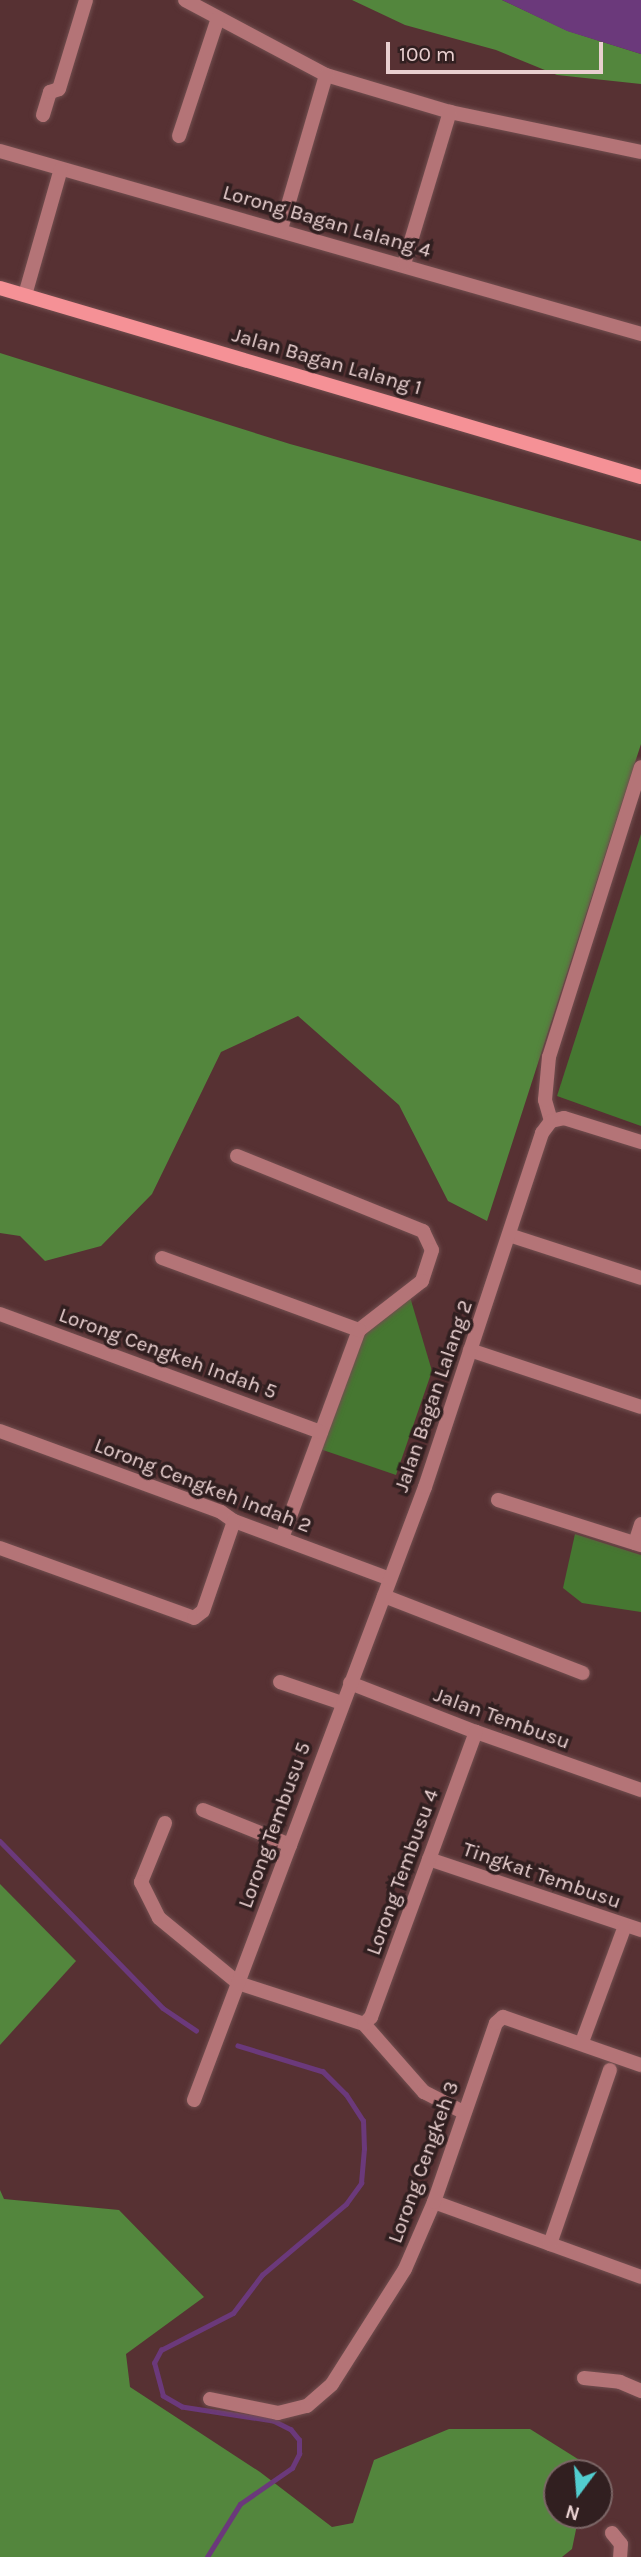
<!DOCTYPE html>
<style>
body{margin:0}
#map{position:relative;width:641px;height:2557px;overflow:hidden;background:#573133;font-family:Karla,sans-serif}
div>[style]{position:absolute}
.green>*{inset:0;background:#467731}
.forest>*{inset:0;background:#53863d}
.water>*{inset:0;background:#6b397b}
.stream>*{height:4.5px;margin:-2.25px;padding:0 2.25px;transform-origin:2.25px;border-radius:2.25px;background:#6b397b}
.roads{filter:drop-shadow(0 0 2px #714e4f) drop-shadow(0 0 2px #714e4f)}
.minor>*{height:14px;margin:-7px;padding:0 7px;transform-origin:7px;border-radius:7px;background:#b47477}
.secondary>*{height:14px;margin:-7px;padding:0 7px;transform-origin:7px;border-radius:7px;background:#f59196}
span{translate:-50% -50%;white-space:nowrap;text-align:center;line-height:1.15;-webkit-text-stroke:7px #311f20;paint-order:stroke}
.street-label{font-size:21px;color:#e9d0d0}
.north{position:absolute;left:543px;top:2459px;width:70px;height:70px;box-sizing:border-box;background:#311f20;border:2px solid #7b6666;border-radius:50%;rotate:196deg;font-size:19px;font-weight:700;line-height:28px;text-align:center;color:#e9d0d0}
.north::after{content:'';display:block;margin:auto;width:24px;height:32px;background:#52cdcf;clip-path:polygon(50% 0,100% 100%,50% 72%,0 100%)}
.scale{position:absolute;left:386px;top:42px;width:217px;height:32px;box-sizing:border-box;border:4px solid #e9d0d0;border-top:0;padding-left:9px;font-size:21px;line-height:24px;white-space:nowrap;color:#e9d0d0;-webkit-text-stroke:5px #311f20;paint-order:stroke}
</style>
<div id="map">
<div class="green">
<i style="clip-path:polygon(641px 834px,641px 1126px,557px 1096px)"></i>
<i style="clip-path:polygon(410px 1297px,432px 1371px,396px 1475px,320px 1449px,362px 1334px)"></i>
<i style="clip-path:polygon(575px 1534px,641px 1555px,641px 1612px,582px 1603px,563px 1588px)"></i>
</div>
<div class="forest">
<i style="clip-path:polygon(352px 0,502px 0,568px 31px,641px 54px,641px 84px,557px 75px,496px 50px,405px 25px)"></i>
<i style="clip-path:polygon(0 353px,290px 444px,641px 541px,641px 744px,487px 1221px,448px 1201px,399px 1105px,298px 1016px,221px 1052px,152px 1194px,101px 1246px,45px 1261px,20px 1236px,0 1233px)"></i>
<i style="clip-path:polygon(0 1884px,76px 1961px,0 2045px)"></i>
<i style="clip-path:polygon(0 2190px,4px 2199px,119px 2210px,204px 2297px,126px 2354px,130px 2387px,260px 2472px,332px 2527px,353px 2523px,374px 2460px,449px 2429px,530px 2429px,589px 2466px,588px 2473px,557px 2473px,557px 2515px,579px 2515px,572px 2549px,562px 2557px,0 2557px)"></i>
</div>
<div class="water">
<i style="clip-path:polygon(502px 0,641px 0,641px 54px,567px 31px)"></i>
</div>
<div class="stream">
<i style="left:0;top:1841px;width:233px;rotate:45.7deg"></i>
<i style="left:163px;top:2008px;width:40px;rotate:34deg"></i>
<i style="left:207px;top:2557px;width:62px;rotate:-58.1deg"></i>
<i style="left:240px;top:2504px;width:63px;rotate:-34.7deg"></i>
<i style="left:292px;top:2468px;width:16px;rotate:-63deg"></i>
<i style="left:299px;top:2454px;width:14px;rotate:-90deg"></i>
<i style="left:299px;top:2440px;width:13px;rotate:-129deg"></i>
<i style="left:291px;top:2430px;width:20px;rotate:-153deg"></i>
<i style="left:273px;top:2421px;width:92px;rotate:-171.3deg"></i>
<i style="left:182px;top:2407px;width:22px;rotate:-150deg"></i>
<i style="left:163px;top:2396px;width:34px;rotate:-105deg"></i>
<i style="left:154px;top:2363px;width:15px;rotate:-62deg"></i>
<i style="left:161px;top:2350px;width:81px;rotate:-27.2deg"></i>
<i style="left:233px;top:2313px;width:48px;rotate:-52.7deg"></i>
<i style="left:262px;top:2275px;width:110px;rotate:-40.2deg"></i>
<i style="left:346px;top:2204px;width:26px;rotate:-54deg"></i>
<i style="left:361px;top:2183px;width:34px;rotate:-85deg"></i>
<i style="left:364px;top:2149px;width:28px;rotate:-92deg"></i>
<i style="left:363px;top:2121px;width:31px;rotate:-123deg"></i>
<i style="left:346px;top:2095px;width:33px;rotate:-135deg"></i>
<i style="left:323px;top:2072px;width:89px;rotate:-163deg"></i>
</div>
<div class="roads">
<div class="minor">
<i style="left:185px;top:0;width:160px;rotate:28deg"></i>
<i style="left:326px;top:75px;width:129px;rotate:16.6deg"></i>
<i style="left:450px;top:112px;width:195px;rotate:11.8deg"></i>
<i style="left:43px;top:115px;width:24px;rotate:-73deg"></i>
<i style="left:50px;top:92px;width:9px;rotate:-18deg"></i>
<i style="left:59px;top:89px;width:93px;rotate:-73.1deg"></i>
<i style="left:179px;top:136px;width:124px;rotate:-71.7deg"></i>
<i style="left:0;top:151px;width:667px;rotate:15.93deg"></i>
<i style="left:281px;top:229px;width:160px;rotate:-73.7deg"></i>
<i style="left:404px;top:264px;width:159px;rotate:-73.2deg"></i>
<i style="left:25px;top:295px;width:131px;rotate:-74.1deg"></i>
<i style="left:551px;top:1121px;width:22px;rotate:-106deg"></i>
<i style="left:545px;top:1100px;width:43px;rotate:-84.7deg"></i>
<i style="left:549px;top:1057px;width:304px;rotate:-72.4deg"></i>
<i style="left:551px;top:1121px;width:13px;rotate:-13deg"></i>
<i style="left:564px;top:1118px;width:81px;rotate:17.3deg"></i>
<i style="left:237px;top:1156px;width:201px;rotate:22deg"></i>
<i style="left:423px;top:1231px;width:21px;rotate:65deg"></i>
<i style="left:432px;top:1250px;width:33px;rotate:108deg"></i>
<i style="left:422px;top:1281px;width:80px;rotate:142.1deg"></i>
<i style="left:359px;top:1330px;width:222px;rotate:110.3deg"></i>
<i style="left:509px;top:1235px;width:139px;rotate:18deg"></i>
<i style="left:162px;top:1258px;width:210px;rotate:20.1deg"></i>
<i style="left:0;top:1314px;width:342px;rotate:20.2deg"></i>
<i style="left:470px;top:1350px;width:180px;rotate:18.4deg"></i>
<i style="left:0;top:1431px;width:235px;rotate:20.1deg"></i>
<i style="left:221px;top:1512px;width:16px;rotate:35deg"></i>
<i style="left:234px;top:1521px;width:166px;rotate:20.4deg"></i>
<i style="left:498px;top:1500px;width:150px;rotate:17.5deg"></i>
<i style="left:635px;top:1543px;width:20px;rotate:-72deg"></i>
<i style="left:0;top:1548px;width:206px;rotate:19.8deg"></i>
<i style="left:194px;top:1618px;width:11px;rotate:-38deg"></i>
<i style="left:203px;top:1611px;width:95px;rotate:-71deg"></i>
<i style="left:384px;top:1596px;width:213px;rotate:21.2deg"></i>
<i style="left:280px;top:1682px;width:65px;rotate:18.7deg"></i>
<i style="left:350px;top:1683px;width:135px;rotate:21.3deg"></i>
<i style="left:476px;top:1732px;width:175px;rotate:19.4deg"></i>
<i style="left:203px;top:1810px;width:94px;rotate:21.9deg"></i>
<i style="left:165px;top:1823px;width:64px;rotate:112.1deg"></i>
<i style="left:141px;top:1882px;width:40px;rotate:63.4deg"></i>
<i style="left:159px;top:1918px;width:102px;rotate:39.4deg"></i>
<i style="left:238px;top:1983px;width:133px;rotate:18deg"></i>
<i style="left:364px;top:2024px;width:91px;rotate:48.6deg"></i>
<i style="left:424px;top:2092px;width:44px;rotate:27.1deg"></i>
<i style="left:429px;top:1859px;width:224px;rotate:18.5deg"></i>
<i style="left:364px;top:2024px;width:10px;rotate:-45deg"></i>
<i style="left:371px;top:2017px;width:304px;rotate:-69.8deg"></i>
<i style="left:582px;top:2042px;width:124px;rotate:-69.7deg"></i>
<i style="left:194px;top:2100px;width:655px;rotate:-69.35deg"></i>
<i style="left:425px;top:1487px;width:373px;rotate:-71.7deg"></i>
<i style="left:542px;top:1133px;width:15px;rotate:-53deg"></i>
<i style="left:434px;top:2202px;width:220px;rotate:19.9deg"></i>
<i style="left:550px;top:2244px;width:184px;rotate:-71deg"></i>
<i style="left:584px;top:2378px;width:36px;rotate:6deg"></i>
<i style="left:620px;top:2382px;width:23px;rotate:23deg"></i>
<i style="left:210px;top:2399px;width:69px;rotate:11.6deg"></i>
<i style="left:278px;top:2413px;width:30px;rotate:-14deg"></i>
<i style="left:307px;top:2406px;width:33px;rotate:-41deg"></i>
<i style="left:332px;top:2384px;width:136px;rotate:-57.6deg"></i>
<i style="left:405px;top:2269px;width:73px;rotate:-66.6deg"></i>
<i style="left:434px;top:2202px;width:189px;rotate:-70.9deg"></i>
<i style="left:496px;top:2023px;width:9px;rotate:-41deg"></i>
<i style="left:503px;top:2017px;width:146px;rotate:19.2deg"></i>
<i style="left:612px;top:2533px;width:14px;rotate:51deg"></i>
<i style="left:621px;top:2544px;width:13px;rotate:94deg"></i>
</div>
<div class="secondary">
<i style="left:0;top:288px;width:668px;rotate:16.43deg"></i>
</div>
</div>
<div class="street-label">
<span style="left:327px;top:221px;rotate:16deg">Lorong Bagan Lalang 4</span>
<span style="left:327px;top:361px;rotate:16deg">Jalan Bagan Lalang 1</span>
<span style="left:168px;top:1353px;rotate:20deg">Lorong Cengkeh Indah 5</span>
<span style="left:433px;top:1396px;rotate:-71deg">Jalan Bagan Lalang 2</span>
<span style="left:203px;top:1485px;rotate:21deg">Lorong Cengkeh Indah 2</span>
<span style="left:502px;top:1718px;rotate:20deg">Jalan Tembusu</span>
<span style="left:274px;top:1825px;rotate:-70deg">Lorong Tembusu 5</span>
<span style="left:402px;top:1872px;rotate:-70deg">Lorong Tembusu 4</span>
<span style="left:542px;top:1875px;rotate:19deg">Tingkat Tembusu</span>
<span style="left:423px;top:2162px;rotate:-70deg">Lorong Cengkeh 3</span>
</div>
<div class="north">N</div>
<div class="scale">100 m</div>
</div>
